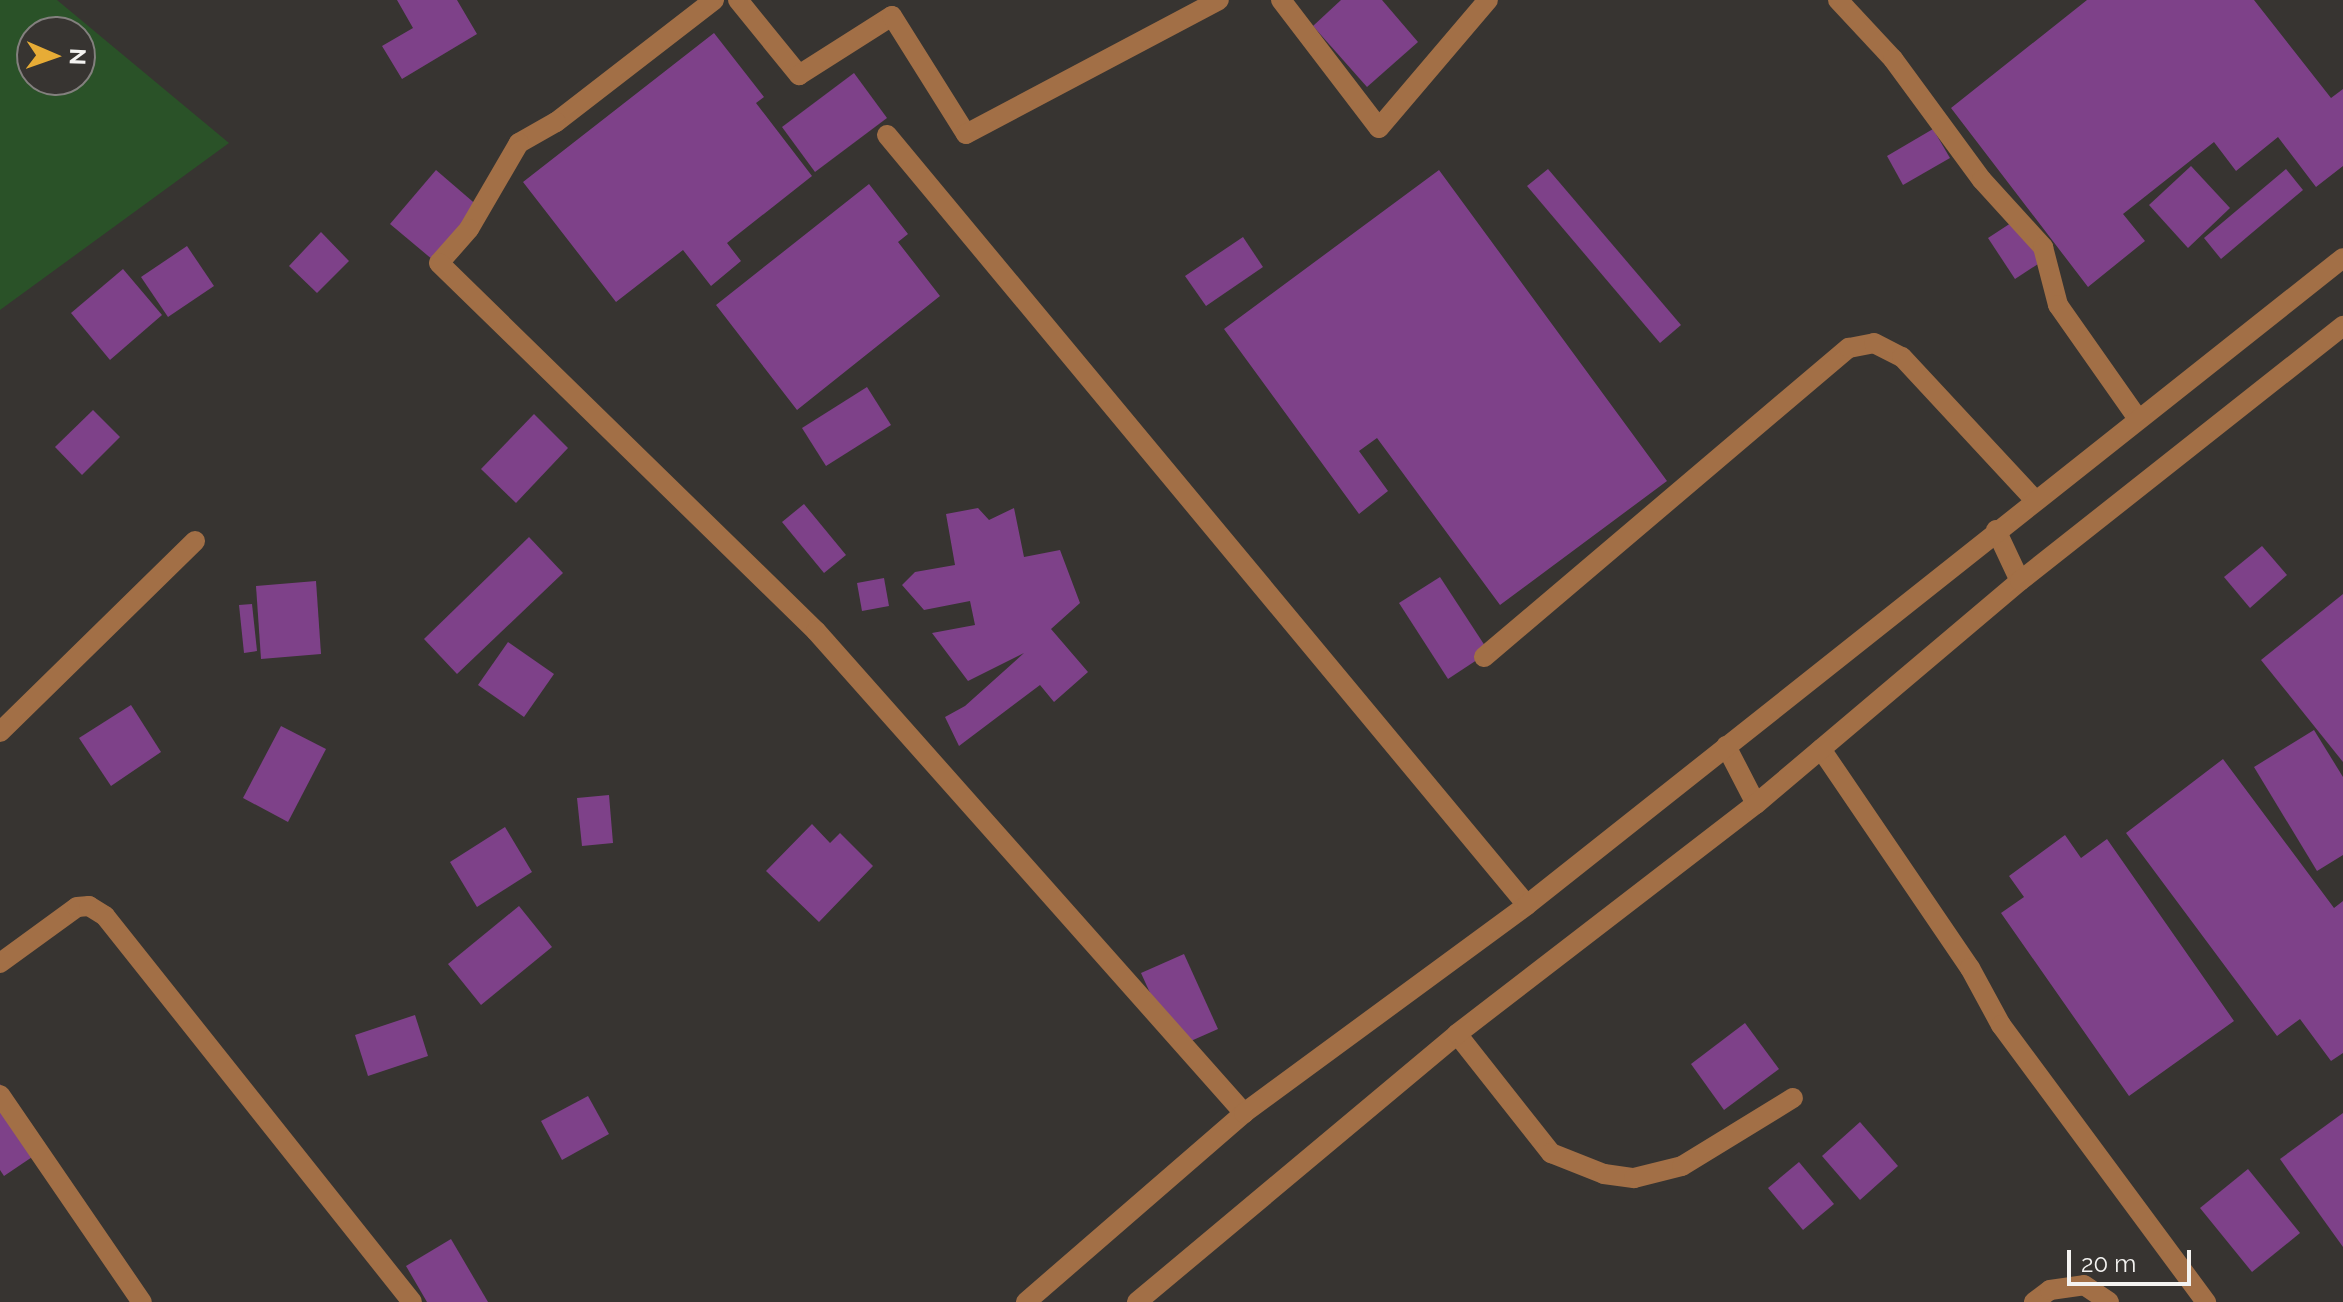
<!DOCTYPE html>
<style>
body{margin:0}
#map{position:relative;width:2343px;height:1302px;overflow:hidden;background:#373431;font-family:Raleway,sans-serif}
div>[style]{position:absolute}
.green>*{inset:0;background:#2a5228}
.building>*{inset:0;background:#7e4189}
.minor>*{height:20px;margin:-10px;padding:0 10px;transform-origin:10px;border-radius:10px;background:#a26f46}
span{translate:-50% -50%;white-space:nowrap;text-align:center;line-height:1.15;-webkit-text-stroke:7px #373431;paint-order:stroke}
.north{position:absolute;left:16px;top:16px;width:80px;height:80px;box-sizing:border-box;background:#373431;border:2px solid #83807e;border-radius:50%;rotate:92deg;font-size:22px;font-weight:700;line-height:32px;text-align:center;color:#f4f3f1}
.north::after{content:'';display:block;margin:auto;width:28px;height:36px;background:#e7ac36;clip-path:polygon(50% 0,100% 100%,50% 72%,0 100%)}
.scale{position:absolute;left:2067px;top:1250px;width:124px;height:36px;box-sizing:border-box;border:4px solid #f4f3f1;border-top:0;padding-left:10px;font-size:24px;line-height:28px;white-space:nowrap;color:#f4f3f1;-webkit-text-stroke:6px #373431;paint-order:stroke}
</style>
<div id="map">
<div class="green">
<i style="clip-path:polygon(evenodd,0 0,57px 0,229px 143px,0 310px,0 0,32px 32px,80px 32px,80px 80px,32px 80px,32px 32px)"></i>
</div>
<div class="building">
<i style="clip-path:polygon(397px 0,457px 0,477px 34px,402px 79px,382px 46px,413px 28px)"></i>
<i style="clip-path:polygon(1341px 0,1382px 0,1418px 42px,1367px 87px,1313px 26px)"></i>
<i style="clip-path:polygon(2087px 0,2254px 0,2331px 98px,2343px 89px,2343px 166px,2316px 187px,2278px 137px,2236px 171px,2214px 142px,2123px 214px,2145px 241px,2088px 287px,1951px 108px)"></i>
<i style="clip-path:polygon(714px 33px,764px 97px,756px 103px,812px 176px,727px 243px,741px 261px,711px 286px,683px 250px,616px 302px,523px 182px)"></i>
<i style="clip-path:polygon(854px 73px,887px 118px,815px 172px,782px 127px)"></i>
<i style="clip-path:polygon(1933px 129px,1950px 158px,1903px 185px,1887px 156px)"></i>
<i style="clip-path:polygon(2191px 166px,2230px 208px,2188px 248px,2149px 205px)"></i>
<i style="clip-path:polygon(1548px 169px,1681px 325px,1660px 343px,1527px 186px)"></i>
<i style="clip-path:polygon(2286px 169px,2303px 190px,2221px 259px,2204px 238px)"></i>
<i style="clip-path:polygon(436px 170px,479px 207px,433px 260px,390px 224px)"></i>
<i style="clip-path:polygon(1439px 170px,1667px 481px,1500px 605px,1377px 438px,1359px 451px,1388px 491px,1359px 514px,1224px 329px)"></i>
<i style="clip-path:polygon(869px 184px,908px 234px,898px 242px,940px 296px,797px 410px,716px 305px)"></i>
<i style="clip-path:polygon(2014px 221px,2041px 262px,2015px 279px,1988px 238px)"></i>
<i style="clip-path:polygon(321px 232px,349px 261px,317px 293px,289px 266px)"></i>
<i style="clip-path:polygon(1243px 237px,1263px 267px,1206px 306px,1185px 276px)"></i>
<i style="clip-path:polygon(187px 246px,214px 286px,168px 317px,141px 277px)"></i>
<i style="clip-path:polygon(123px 269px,162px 315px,110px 360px,71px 313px)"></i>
<i style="clip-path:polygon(867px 387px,891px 425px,826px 466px,802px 428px)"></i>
<i style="clip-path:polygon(93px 410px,120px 437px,82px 475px,55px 447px)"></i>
<i style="clip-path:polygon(534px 414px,568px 448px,516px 503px,481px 469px)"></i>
<i style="clip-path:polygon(804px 504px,846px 555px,824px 573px,782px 522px)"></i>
<i style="clip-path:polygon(978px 508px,989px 520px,1014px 508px,1024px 557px,1060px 550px,1080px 603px,1051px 629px,1088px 672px,1054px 702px,1040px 685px,959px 746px,945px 717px,965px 706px,1024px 653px,968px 681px,932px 633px,975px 625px,970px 601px,924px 610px,902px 585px,915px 572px,955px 565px,946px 514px)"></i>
<i style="clip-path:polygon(529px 537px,563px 573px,457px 674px,424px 639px)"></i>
<i style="clip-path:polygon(2262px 546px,2287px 575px,2250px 608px,2224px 577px)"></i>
<i style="clip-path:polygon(1440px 577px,1489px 652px,1448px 679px,1399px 603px)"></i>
<i style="clip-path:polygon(884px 578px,889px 606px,862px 611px,857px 583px)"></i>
<i style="clip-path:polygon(316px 581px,321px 654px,261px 659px,256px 586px)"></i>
<i style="clip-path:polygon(2343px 594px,2343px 762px,2261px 660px)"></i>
<i style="clip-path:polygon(252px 604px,257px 651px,244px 653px,239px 605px)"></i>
<i style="clip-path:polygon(508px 642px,554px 674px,524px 717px,478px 685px)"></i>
<i style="clip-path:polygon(131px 705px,161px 752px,111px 786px,79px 738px)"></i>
<i style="clip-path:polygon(281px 726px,326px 749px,288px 822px,243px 798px)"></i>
<i style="clip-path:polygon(2314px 730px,2343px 777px,2343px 855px,2317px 871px,2254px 767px)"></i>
<i style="clip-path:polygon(2223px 759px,2334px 908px,2343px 901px,2343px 1053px,2331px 1061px,2300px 1019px,2277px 1036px,2126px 833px)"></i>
<i style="clip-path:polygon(609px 795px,613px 843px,582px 846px,577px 798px)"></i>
<i style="clip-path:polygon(812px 824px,830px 843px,840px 833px,873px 866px,819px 922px,766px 871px)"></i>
<i style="clip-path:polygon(505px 827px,532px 872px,477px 907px,450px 862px)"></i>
<i style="clip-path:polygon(2065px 835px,2081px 858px,2107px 839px,2234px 1021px,2129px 1096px,2001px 913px,2024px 897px,2009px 876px)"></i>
<i style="clip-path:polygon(519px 906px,552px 947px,481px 1005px,448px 964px)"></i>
<i style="clip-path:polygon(1184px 954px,1218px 1029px,1175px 1048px,1141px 973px)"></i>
<i style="clip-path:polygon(415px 1015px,428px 1056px,368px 1076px,355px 1035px)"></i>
<i style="clip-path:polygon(1745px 1023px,1779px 1069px,1724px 1110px,1691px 1064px)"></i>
<i style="clip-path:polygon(0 1084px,44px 1149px,4px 1176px,0 1170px)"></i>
<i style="clip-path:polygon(588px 1096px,609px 1134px,562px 1160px,541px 1121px)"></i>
<i style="clip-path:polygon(2343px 1113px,2343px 1247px,2280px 1159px)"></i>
<i style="clip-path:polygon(1860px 1122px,1898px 1166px,1860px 1200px,1822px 1156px)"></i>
<i style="clip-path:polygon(1799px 1162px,1834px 1204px,1803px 1230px,1768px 1188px)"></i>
<i style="clip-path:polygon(2248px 1169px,2300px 1233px,2252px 1272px,2200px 1208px)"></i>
<i style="clip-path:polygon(451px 1239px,488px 1302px,427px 1302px,406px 1266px)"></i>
</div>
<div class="minor">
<i style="left:714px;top:0;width:200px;rotate:142.3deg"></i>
<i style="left:556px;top:122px;width:43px;rotate:150.4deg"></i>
<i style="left:519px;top:143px;width:99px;rotate:120.2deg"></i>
<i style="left:469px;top:229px;width:45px;rotate:131.4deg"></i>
<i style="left:439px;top:263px;width:527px;rotate:44.31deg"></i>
<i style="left:816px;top:631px;width:645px;rotate:48.4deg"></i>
<i style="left:738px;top:0;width:97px;rotate:50.9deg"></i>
<i style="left:799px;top:75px;width:110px;rotate:-32.4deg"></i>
<i style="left:892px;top:16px;width:139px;rotate:57.9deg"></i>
<i style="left:966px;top:134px;width:286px;rotate:-27.9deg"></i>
<i style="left:1281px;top:0;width:161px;rotate:52.6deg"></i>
<i style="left:1379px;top:128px;width:168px;rotate:-49.6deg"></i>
<i style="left:1838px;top:0;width:81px;rotate:47deg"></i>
<i style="left:1893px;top:59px;width:150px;rotate:53.7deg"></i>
<i style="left:1982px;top:180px;width:91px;rotate:47.7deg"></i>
<i style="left:2043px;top:247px;width:60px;rotate:75.5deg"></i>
<i style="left:2058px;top:305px;width:139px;rotate:54.9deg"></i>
<i style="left:887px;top:135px;width:1001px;rotate:50.27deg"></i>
<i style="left:1996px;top:530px;width:56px;rotate:64.8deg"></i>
<i style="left:1484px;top:657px;width:478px;rotate:-40.3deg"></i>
<i style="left:1849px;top:348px;width:25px;rotate:-11deg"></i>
<i style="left:1874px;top:343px;width:31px;rotate:27deg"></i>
<i style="left:1902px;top:357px;width:195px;rotate:47.1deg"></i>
<i style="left:0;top:732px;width:273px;rotate:-44.4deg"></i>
<i style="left:1726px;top:746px;width:65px;rotate:62.7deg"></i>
<i style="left:1821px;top:749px;width:265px;rotate:55.8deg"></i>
<i style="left:1970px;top:968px;width:65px;rotate:61.5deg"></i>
<i style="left:2001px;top:1025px;width:345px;rotate:53.5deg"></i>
<i style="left:0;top:963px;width:95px;rotate:-36deg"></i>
<i style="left:77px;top:907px;width:12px;rotate:-5deg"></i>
<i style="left:89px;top:906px;width:19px;rotate:32deg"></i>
<i style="left:105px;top:916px;width:493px;rotate:51.5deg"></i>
<i style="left:1457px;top:1034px;width:152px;rotate:51.7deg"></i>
<i style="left:1551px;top:1153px;width:57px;rotate:21.6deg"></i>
<i style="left:1604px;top:1174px;width:30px;rotate:8deg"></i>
<i style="left:1634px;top:1178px;width:49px;rotate:-14deg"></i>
<i style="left:1682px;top:1166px;width:130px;rotate:-31.5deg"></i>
<i style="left:0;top:1095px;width:251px;rotate:55.6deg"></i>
<i style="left:1026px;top:1302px;width:289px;rotate:-40.9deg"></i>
<i style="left:1244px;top:1113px;width:351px;rotate:-36.3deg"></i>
<i style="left:1527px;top:905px;width:1041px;rotate:-38.41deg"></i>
<i style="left:1137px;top:1302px;width:417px;rotate:-39.9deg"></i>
<i style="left:1457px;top:1034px;width:377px;rotate:-37.6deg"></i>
<i style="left:1756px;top:804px;width:346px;rotate:-40.2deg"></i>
<i style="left:2020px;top:581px;width:412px;rotate:-38.3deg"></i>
<i style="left:2034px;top:1302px;width:20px;rotate:-37deg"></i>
<i style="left:2050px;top:1290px;width:34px;rotate:-8deg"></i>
<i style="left:2084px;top:1285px;width:30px;rotate:34deg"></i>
</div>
<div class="north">N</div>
<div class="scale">20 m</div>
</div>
